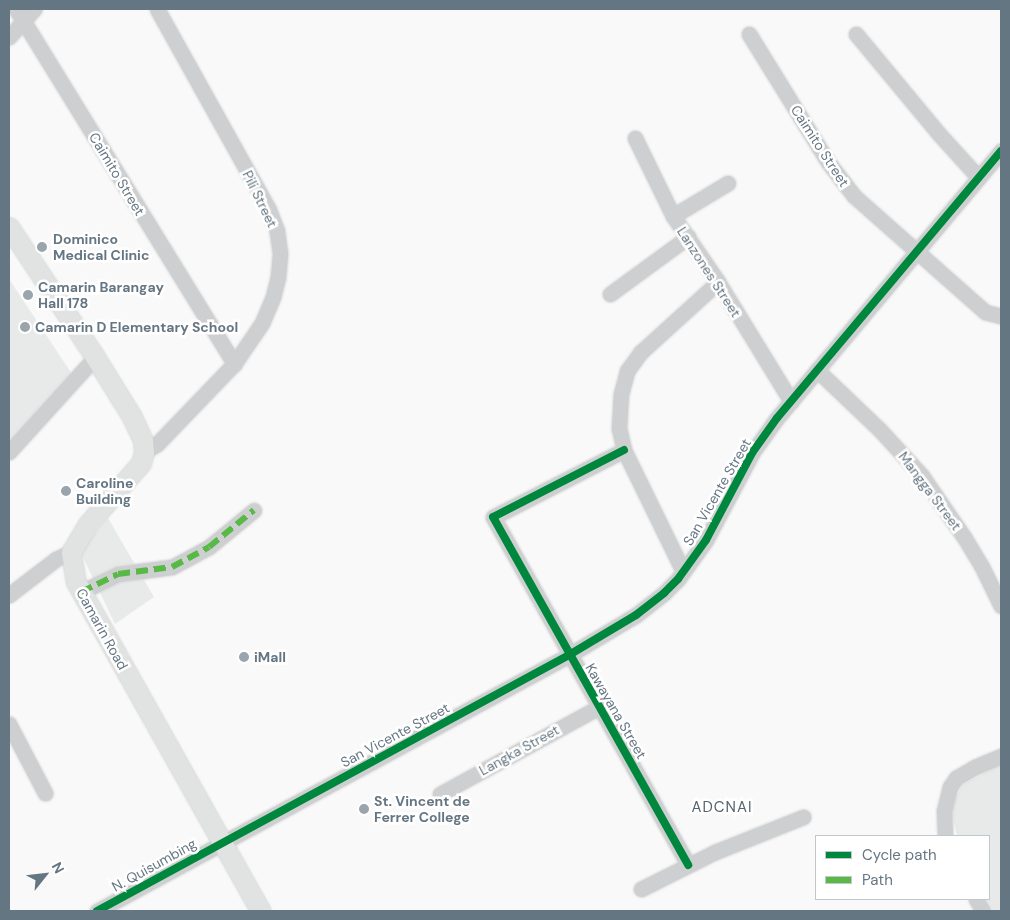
<!DOCTYPE html>
<style>
body{margin:0}
#map{position:relative;width:1010px;height:920px;overflow:hidden;background:#f9f9f9;font-family:"DM Sans",sans-serif}
div>[style]{position:absolute}
.built>*{inset:0;background:#e8e9e9}
.roads{filter:drop-shadow(0 0 1px #d5d6d7) drop-shadow(0 0 1px #d5d6d7)}
.minor>*{height:15px;margin:-7.5px;padding:0 7.5px;transform-origin:7.5px;border-radius:7.5px;background:#cecfd0}
.major>*{height:19px;margin:-9.5px;padding:0 9.5px;transform-origin:9.5px;border-radius:9.5px;background:#e1e2e2}
.quiet>*{height:6px;margin-top:-3px;transform-origin:0;background:repeating-linear-gradient(90deg,#58b947 0 12px,transparent 0 18px)}
.cycleway>*{height:8px;margin:-4px;padding:0 4px;transform-origin:4px;border-radius:4px;background:#00873e}
.dots>*{width:14px;height:14px;translate:-50% -50%;box-sizing:border-box;border:2px solid #fff;border-radius:50%}
span{translate:-50% -50%;white-space:nowrap;text-align:center;line-height:1.15;-webkit-text-stroke:5px #fff;paint-order:stroke}
.street-label{font-size:14px;color:#657683}
.poi-label{font-size:14px;color:#657683;font-weight:700}
.left{translate:0 -50%;text-align:left}
.neighbourhood-label{font-size:15px;color:#57646e;letter-spacing:1px}
.frame{position:absolute;inset:0;border:10px solid #657683;pointer-events:none}
.legend{position:absolute;left:815px;top:835px;width:175px;height:65px;box-sizing:border-box;background:#fff;border:1px solid #c1c8cd;margin:0;padding:6px 9px;list-style:none;font-size:15px;color:#657683}
.legend li{display:flex;align-items:center;gap:10px;height:25px}
.legend b{width:25px;border:1px solid #c1c8cd}
.north{position:absolute;left:20px;top:850px;width:50px;height:50px;-webkit-text-stroke:4px #fff;paint-order:stroke;rotate:61deg;font-size:14px;font-weight:700;line-height:20px;text-align:center;color:#657683}
.north::after{content:'';display:block;margin:auto;width:18px;height:22px;background:#657683;clip-path:polygon(50% 0,100% 100%,50% 72%,0 100%)}
</style>
<div id="map">
<div class="built">
<i style="clip-path:polygon(9px 279px,72px 374px,9px 442px)"></i>
<i style="clip-path:polygon(108px 518px,154px 597px,115px 624px,80px 551px)"></i>
<i style="clip-path:polygon(1001px 764px,1001px 911px,993px 911px,987px 899px,989px 899px,989px 836px,957px 836px,951px 809px,962px 785px)"></i>
</div>
<div class="roads">
<div class="minor">
<i style="left:16px;top:9px;width:417px;rotate:58.4deg"></i>
<i style="left:749px;top:34px;width:150px;rotate:58.3deg"></i>
<i style="left:828px;top:162px;width:43px;rotate:52.6deg"></i>
<i style="left:854px;top:196px;width:175px;rotate:41.5deg"></i>
<i style="left:985px;top:312px;width:16px;rotate:14deg"></i>
<i style="left:856px;top:34px;width:130px;rotate:50.3deg"></i>
<i style="left:939px;top:134px;width:59px;rotate:47.7deg"></i>
<i style="left:9px;top:37px;width:38px;rotate:-48deg"></i>
<i style="left:635px;top:138px;width:87px;rotate:64deg"></i>
<i style="left:673px;top:216px;width:80px;rotate:55.7deg"></i>
<i style="left:718px;top:282px;width:140px;rotate:58.5deg"></i>
<i style="left:673px;top:216px;width:64px;rotate:-31deg"></i>
<i style="left:610px;top:294px;width:97px;rotate:-36.2deg"></i>
<i style="left:817px;top:370px;width:86px;rotate:43.6deg"></i>
<i style="left:879px;top:429px;width:64px;rotate:47.5deg"></i>
<i style="left:922px;top:476px;width:74px;rotate:55.5deg"></i>
<i style="left:964px;top:537px;width:35px;rotate:59deg"></i>
<i style="left:982px;top:567px;width:43px;rotate:64deg"></i>
<i style="left:624px;top:450px;width:147px;rotate:152.9deg"></i>
<i style="left:493px;top:517px;width:399px;rotate:60.7deg"></i>
<i style="left:9px;top:452px;width:128px;rotate:-47.8deg"></i>
<i style="left:144px;top:452px;width:15px;rotate:-32deg"></i>
<i style="left:157px;top:444px;width:111px;rotate:-46.1deg"></i>
<i style="left:234px;top:364px;width:50px;rotate:-55.7deg"></i>
<i style="left:262px;top:323px;width:28px;rotate:-67deg"></i>
<i style="left:273px;top:297px;width:21px;rotate:-76deg"></i>
<i style="left:278px;top:277px;width:24px;rotate:-85deg"></i>
<i style="left:280px;top:253px;width:22px;rotate:-98deg"></i>
<i style="left:277px;top:231px;width:22px;rotate:-111deg"></i>
<i style="left:269px;top:210px;width:230px;rotate:-119.1deg"></i>
<i style="left:683px;top:571px;width:135px;rotate:-116deg"></i>
<i style="left:624px;top:450px;width:22px;rotate:-103deg"></i>
<i style="left:619px;top:429px;width:35px;rotate:-87deg"></i>
<i style="left:621px;top:394px;width:24px;rotate:-75deg"></i>
<i style="left:627px;top:371px;width:24px;rotate:-54deg"></i>
<i style="left:641px;top:352px;width:104px;rotate:-42.3deg"></i>
<i style="left:81px;top:592px;width:41px;rotate:-25.9deg"></i>
<i style="left:118px;top:574px;width:54px;rotate:-7.4deg"></i>
<i style="left:172px;top:567px;width:42px;rotate:-28.4deg"></i>
<i style="left:209px;top:547px;width:58px;rotate:-39.4deg"></i>
<i style="left:9px;top:595px;width:59px;rotate:-37.5deg"></i>
<i style="left:56px;top:559px;width:17px;rotate:-25deg"></i>
<i style="left:9px;top:724px;width:78px;rotate:62.4deg"></i>
<i style="left:440px;top:794px;width:181px;rotate:-28.7deg"></i>
<i style="left:945px;top:836px;width:25px;rotate:-92deg"></i>
<i style="left:944px;top:811px;width:25px;rotate:-76deg"></i>
<i style="left:950px;top:787px;width:11px;rotate:-56deg"></i>
<i style="left:956px;top:778px;width:22px;rotate:-30deg"></i>
<i style="left:975px;top:767px;width:28px;rotate:-23deg"></i>
<i style="left:641px;top:889px;width:83px;rotate:-26.6deg"></i>
<i style="left:715px;top:852px;width:95px;rotate:-21.7deg"></i>
<i style="left:976px;top:899px;width:14px;rotate:60deg"></i>
<i style="left:97px;top:911px;width:537px;rotate:-28.47deg"></i>
<i style="left:569px;top:655px;width:78px;rotate:-30.8deg"></i>
<i style="left:636px;top:615px;width:36px;rotate:-38deg"></i>
<i style="left:664px;top:593px;width:20px;rotate:-45deg"></i>
<i style="left:678px;top:579px;width:48px;rotate:-54.3deg"></i>
<i style="left:706px;top:540px;width:98px;rotate:-62.1deg"></i>
<i style="left:752px;top:453px;width:43px;rotate:-54.5deg"></i>
<i style="left:777px;top:418px;width:349px;rotate:-50deg"></i>
</div>
<div class="major">
<i style="left:9px;top:227px;width:156px;rotate:56.5deg"></i>
<i style="left:95px;top:357px;width:70px;rotate:58.3deg"></i>
<i style="left:132px;top:417px;width:26px;rotate:65deg"></i>
<i style="left:143px;top:441px;width:11px;rotate:85deg"></i>
<i style="left:144px;top:452px;width:11px;rotate:105deg"></i>
<i style="left:141px;top:463px;width:81px;rotate:131deg"></i>
<i style="left:88px;top:524px;width:33px;rotate:121deg"></i>
<i style="left:71px;top:552px;width:30px;rotate:81deg"></i>
<i style="left:76px;top:582px;width:377px;rotate:60.7deg"></i>
</div>
</div>
<div class="quiet">
<i style="left:81px;top:592px;width:41px;rotate:-25.9deg"></i>
<i style="left:118px;top:574px;width:54px;rotate:-7.4deg"></i>
<i style="left:172px;top:567px;width:42px;rotate:-28.4deg"></i>
<i style="left:209px;top:547px;width:58px;rotate:-39.4deg"></i>
</div>
<div class="cycleway">
<i style="left:624px;top:450px;width:147px;rotate:152.9deg"></i>
<i style="left:493px;top:517px;width:399px;rotate:60.7deg"></i>
<i style="left:97px;top:911px;width:537px;rotate:-28.47deg"></i>
<i style="left:569px;top:655px;width:78px;rotate:-30.8deg"></i>
<i style="left:636px;top:615px;width:36px;rotate:-38deg"></i>
<i style="left:664px;top:593px;width:20px;rotate:-45deg"></i>
<i style="left:678px;top:579px;width:48px;rotate:-54.3deg"></i>
<i style="left:706px;top:540px;width:98px;rotate:-62.1deg"></i>
<i style="left:752px;top:453px;width:43px;rotate:-54.5deg"></i>
<i style="left:777px;top:418px;width:349px;rotate:-50deg"></i>
</div>
<div class="dots">
<i style="left:42px;top:247px;background:#99a4ac"></i>
<i style="left:28px;top:295px;background:#99a4ac"></i>
<i style="left:25px;top:327px;background:#99a4ac"></i>
<i style="left:66px;top:491px;background:#99a4ac"></i>
<i style="left:244px;top:657px;background:#99a4ac"></i>
<i style="left:364px;top:809px;background:#99a4ac"></i>
</div>
<div class="street-label">
<span style="left:820px;top:146px;rotate:57deg">Caimito Street</span>
<span style="left:117px;top:174px;rotate:59deg">Caimito Street</span>
<span style="left:260px;top:199px;rotate:64deg">Pili Street</span>
<span style="left:709px;top:272px;rotate:57deg">Lanzones Street</span>
<span style="left:930px;top:491px;rotate:53deg">Mangga Street</span>
<span style="left:717px;top:492px;rotate:-60deg">San Vicente Street</span>
<span style="left:102px;top:629px;rotate:61deg">Camarin Road</span>
<span style="left:616px;top:711px;rotate:60deg">Kawayana Street</span>
<span style="left:395px;top:735px;rotate:-28deg">San Vicente Street</span>
<span style="left:519px;top:750px;rotate:-29deg">Langka Street</span>
<span style="left:154px;top:865px;rotate:-29deg">N. Quisumbing</span>
</div>
<div class="poi-label">
<span class="left" style="left:53px;top:247px">Dominico<br>Medical Clinic</span>
<span class="left" style="left:38px;top:295px">Camarin Barangay<br>Hall 178</span>
<span class="left" style="left:35px;top:327px">Camarin D Elementary School</span>
<span class="left" style="left:76px;top:491px">Caroline<br>Building</span>
<span class="left" style="left:254px;top:657px">iMall</span>
<span class="left" style="left:374px;top:809px">St. Vincent de<br>Ferrer College</span>
</div>
<div class="neighbourhood-label">
<span style="left:722px;top:808px">ADCNAI</span>
</div>
<div class="frame"></div>
<ul class="legend">
<li><b style="height:6px;background:#00873e"></b>Cycle path</li>
<li><b style="height:6px;background:#58b947"></b>Path</li>
</ul>
<div class="north">N</div>
</div>
